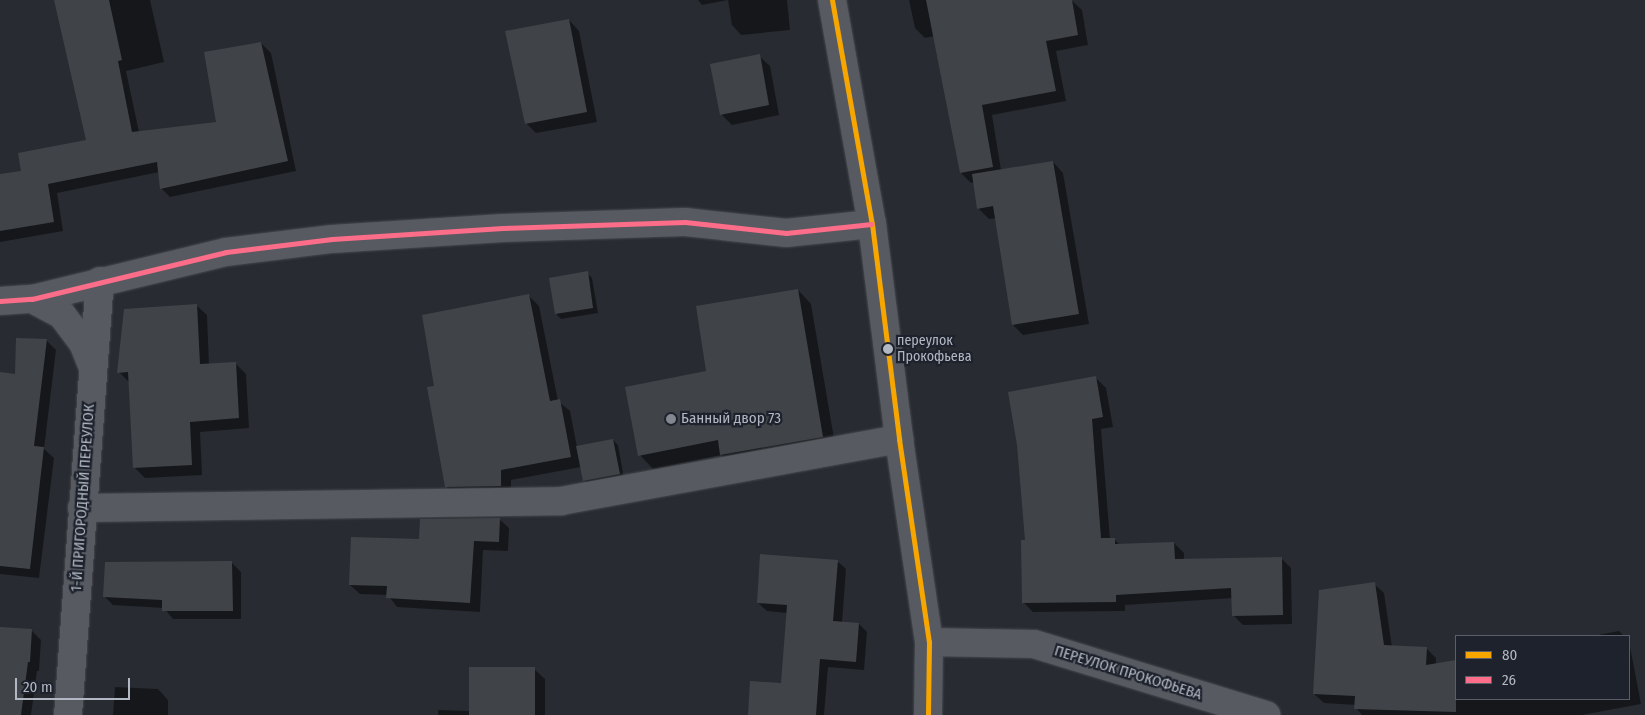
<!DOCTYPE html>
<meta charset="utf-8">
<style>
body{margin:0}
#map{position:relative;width:1645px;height:715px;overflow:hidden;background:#282c32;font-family:"Fira Sans Condensed",sans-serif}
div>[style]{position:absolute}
.shadow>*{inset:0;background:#0007}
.building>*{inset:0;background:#404449}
.roads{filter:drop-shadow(0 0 1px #46484d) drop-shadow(0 0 1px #46484d)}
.minor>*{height:28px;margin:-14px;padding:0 14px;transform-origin:14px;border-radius:14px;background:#575a61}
.bus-1>*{height:5px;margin:-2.5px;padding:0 2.5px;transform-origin:2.5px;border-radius:2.5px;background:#f7a600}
.bus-2>*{height:5px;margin:-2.5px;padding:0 2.5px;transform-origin:2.5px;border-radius:2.5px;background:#fb6d88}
.dots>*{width:14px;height:14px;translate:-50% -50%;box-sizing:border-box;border:2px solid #1d222c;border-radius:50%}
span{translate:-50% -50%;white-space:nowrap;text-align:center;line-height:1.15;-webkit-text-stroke:4.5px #1d222c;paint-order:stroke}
.bus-label{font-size:14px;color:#b2b8c3}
.left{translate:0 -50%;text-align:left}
.poi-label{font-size:15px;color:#b2b8c3}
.street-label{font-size:15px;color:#b2b8c3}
.legend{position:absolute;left:1455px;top:635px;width:175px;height:65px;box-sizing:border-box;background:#1d222c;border:1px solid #595e68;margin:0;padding:6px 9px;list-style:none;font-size:15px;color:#b2b8c3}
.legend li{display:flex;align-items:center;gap:10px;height:25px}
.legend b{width:25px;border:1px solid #595e68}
.scale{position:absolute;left:15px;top:678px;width:115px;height:22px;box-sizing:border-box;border:2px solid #b2b8c3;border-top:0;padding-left:6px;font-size:15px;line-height:18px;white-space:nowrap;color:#b2b8c3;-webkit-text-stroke:4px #1d222c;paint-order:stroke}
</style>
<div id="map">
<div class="shadow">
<i style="clip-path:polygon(56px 0,150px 0,164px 62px,126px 71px,139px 132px,218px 123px,261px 43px,271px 53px,296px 171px,170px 197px,161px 188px,159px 172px,57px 193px,63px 231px,0 242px,0 176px,23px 172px,87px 141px)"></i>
<i style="clip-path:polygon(698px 0,787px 0,790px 30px,741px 35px,732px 25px,728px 0,702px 5px)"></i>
<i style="clip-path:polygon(909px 0,1071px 0,1082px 10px,1088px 45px,1056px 51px,1066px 101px,992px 115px,1001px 170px,1053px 162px,1063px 173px,1089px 324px,1023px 335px,1013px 325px,996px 218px,989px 219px,978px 208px,974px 182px,971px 183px,961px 173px,934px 36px,925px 38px,915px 28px)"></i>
<i style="clip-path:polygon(569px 20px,579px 31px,597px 122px,536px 133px,526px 123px)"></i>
<i style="clip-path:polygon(759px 56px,770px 66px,779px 115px,732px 125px,721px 114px)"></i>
<i style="clip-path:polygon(587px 273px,592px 278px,598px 313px,561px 319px,556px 314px)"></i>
<i style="clip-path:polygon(798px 290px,811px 304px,836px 450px,735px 468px,722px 455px,653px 469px,640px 455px,708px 372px)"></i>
<i style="clip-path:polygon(529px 296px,539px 306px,558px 401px,570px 411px,577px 447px,613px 440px,618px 445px,624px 479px,589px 486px,584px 480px,581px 467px,511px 480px,511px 496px,457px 497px,446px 486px,435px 387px)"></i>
<i style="clip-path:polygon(196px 305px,207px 315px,209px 365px,235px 363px,246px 374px,249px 428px,200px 432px,202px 475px,145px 478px,134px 467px,129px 382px,119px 372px)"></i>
<i style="clip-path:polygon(46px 340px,56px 350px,44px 449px,54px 458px,39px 578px,0 574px,0 373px,16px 375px)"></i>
<i style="clip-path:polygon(1096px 378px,1106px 388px,1113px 427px,1101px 429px,1110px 539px,1114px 539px,1120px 545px,1174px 543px,1184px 553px,1184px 560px,1281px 558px,1291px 568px,1292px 624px,1243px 625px,1233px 615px,1233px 598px,1125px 605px,1125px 611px,1033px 612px,1023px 602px,1026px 541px)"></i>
<i style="clip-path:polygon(499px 519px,509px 528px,508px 551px,483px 550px,480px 612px,397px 607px,388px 595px,360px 594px,350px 585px,420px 540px)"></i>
<i style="clip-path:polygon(837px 561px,846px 569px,842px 623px,859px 624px,867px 632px,864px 670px,828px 667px,824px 715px,749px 715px,782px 685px,787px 613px,767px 611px,758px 603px)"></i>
<i style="clip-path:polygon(232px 563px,241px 572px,241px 619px,173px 619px,164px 608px,113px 605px,104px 596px)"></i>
<i style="clip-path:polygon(1374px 584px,1384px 593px,1392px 647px,1426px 648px,1436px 658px,1436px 670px,1456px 666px,1456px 699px,1629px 699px,1629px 641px,1641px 704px,1582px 715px,1362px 715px,1356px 708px,1356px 705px,1324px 703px,1314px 694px)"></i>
<i style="clip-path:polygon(0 628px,32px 631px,41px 640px,39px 671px,37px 671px,31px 715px,0 715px)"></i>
<i style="clip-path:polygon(1619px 631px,1624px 636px,1593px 636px)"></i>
<i style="clip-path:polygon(534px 669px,545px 679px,545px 715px,438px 715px,438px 710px,470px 711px)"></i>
<i style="clip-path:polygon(115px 687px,158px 689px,168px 700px,168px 715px,113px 715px)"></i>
</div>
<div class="building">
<i style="clip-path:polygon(54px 0,109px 0,122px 60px,118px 61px,132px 132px,216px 122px,204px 52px,261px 42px,288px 161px,160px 189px,157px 162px,48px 184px,54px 222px,0 231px,0 174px,21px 171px,18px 153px,86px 140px)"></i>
<i style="clip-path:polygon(926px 0,1072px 0,1078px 35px,1046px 41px,1056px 91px,982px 105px,993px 167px,960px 173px)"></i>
<i style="clip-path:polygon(569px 19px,587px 112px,525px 124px,505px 31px)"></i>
<i style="clip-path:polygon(760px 54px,769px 105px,720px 115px,710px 64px)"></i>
<i style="clip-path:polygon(1053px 161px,1079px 314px,1012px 325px,993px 206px,977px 209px,972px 174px)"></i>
<i style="clip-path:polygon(588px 271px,593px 308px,555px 314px,549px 278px)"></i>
<i style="clip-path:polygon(798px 289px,823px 437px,720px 455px,718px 440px,638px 456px,625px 387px,706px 371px,696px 306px)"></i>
<i style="clip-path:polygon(529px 294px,550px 401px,560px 399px,571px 457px,501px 470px,501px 486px,445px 487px,427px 387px,434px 386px,422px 315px)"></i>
<i style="clip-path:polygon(197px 304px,200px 364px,236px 362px,239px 418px,190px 422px,192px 465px,133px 468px,128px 372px,117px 373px,124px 309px)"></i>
<i style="clip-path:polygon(16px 338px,47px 339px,34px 446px,44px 447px,30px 569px,0 566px,0 372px,15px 374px)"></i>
<i style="clip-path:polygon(1096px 376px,1103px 417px,1092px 419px,1101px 538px,1115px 538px,1115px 544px,1174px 542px,1175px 559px,1282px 557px,1283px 615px,1232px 616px,1231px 588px,1116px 595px,1116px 602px,1022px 603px,1021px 540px,1025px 540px,1017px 445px,1008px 392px)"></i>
<i style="clip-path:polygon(613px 439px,620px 474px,583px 481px,576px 446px)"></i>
<i style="clip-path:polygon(500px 518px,499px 542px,474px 541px,470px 603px,386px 598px,387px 586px,349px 585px,351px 537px,419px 539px,420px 519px)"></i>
<i style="clip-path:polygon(760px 554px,838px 560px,833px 621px,859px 623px,856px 662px,820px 659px,816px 715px,748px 715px,750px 681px,781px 683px,787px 605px,757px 603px)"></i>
<i style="clip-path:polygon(232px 561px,233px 611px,162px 611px,162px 600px,103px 597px,105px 562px)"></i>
<i style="clip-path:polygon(1375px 582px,1384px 645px,1427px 647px,1426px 665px,1456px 660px,1456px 712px,1354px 709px,1355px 696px,1313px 694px,1319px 590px)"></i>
<i style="clip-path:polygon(0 627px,32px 629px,30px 662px,28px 662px,21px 715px,0 715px)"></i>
<i style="clip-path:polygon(469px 667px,535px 667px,535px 715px,469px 715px)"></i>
</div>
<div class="roads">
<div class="minor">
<i style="left:832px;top:0;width:228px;rotate:79.9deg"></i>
<i style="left:872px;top:224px;width:217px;rotate:82.8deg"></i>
<i style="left:899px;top:439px;width:205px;rotate:81.6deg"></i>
<i style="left:929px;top:642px;width:73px;rotate:90.8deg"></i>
<i style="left:32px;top:299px;width:34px;rotate:28deg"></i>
<i style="left:62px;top:315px;width:35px;rotate:53deg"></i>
<i style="left:83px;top:343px;width:27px;rotate:68deg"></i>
<i style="left:0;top:301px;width:32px;rotate:-4deg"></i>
<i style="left:32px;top:299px;width:200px;rotate:-13.6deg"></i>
<i style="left:226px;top:252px;width:107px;rotate:-7deg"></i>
<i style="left:332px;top:239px;width:171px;rotate:-3.7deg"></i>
<i style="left:503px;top:228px;width:182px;rotate:-1.9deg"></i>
<i style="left:685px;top:222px;width:102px;rotate:6.2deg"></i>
<i style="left:786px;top:233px;width:86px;rotate:-6deg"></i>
<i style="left:82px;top:508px;width:479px;rotate:-0.8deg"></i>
<i style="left:561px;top:501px;width:344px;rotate:-10.4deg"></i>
<i style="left:929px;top:642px;width:105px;rotate:1.1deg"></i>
<i style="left:1034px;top:644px;width:243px;rotate:17deg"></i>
<i style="left:68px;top:715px;width:435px;rotate:-85.8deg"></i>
</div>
</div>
<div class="bus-1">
<i style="left:832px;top:0;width:228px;rotate:79.9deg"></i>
<i style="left:872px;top:224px;width:217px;rotate:82.8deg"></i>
<i style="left:899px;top:439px;width:205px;rotate:81.6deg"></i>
<i style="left:929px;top:642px;width:73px;rotate:90.8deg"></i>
</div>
<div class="bus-2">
<i style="left:0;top:301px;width:32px;rotate:-4deg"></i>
<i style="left:32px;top:299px;width:200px;rotate:-13.6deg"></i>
<i style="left:226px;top:252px;width:107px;rotate:-7deg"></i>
<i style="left:332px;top:239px;width:171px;rotate:-3.7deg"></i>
<i style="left:503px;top:228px;width:182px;rotate:-1.9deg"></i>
<i style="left:685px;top:222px;width:102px;rotate:6.2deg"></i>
<i style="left:786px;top:233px;width:86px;rotate:-6deg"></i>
</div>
<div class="dots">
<i style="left:888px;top:349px;background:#b2b8c3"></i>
<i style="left:671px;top:419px;background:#828790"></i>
</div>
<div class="bus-label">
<span class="left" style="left:897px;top:349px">переулок<br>Прокофьева</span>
</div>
<div class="poi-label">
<span class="left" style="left:681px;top:419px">Банный двор 73</span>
</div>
<div class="street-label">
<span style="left:83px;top:498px;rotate:-86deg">1-Й ПРИГОРОДНЫЙ ПЕРЕУЛОК</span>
<span style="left:1128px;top:673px;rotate:17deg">ПЕРЕУЛОК ПРОКОФЬЕВА</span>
</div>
<ul class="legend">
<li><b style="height:6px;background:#f7a600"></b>80</li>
<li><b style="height:6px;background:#fb6d88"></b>26</li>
</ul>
<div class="scale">20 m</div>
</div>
